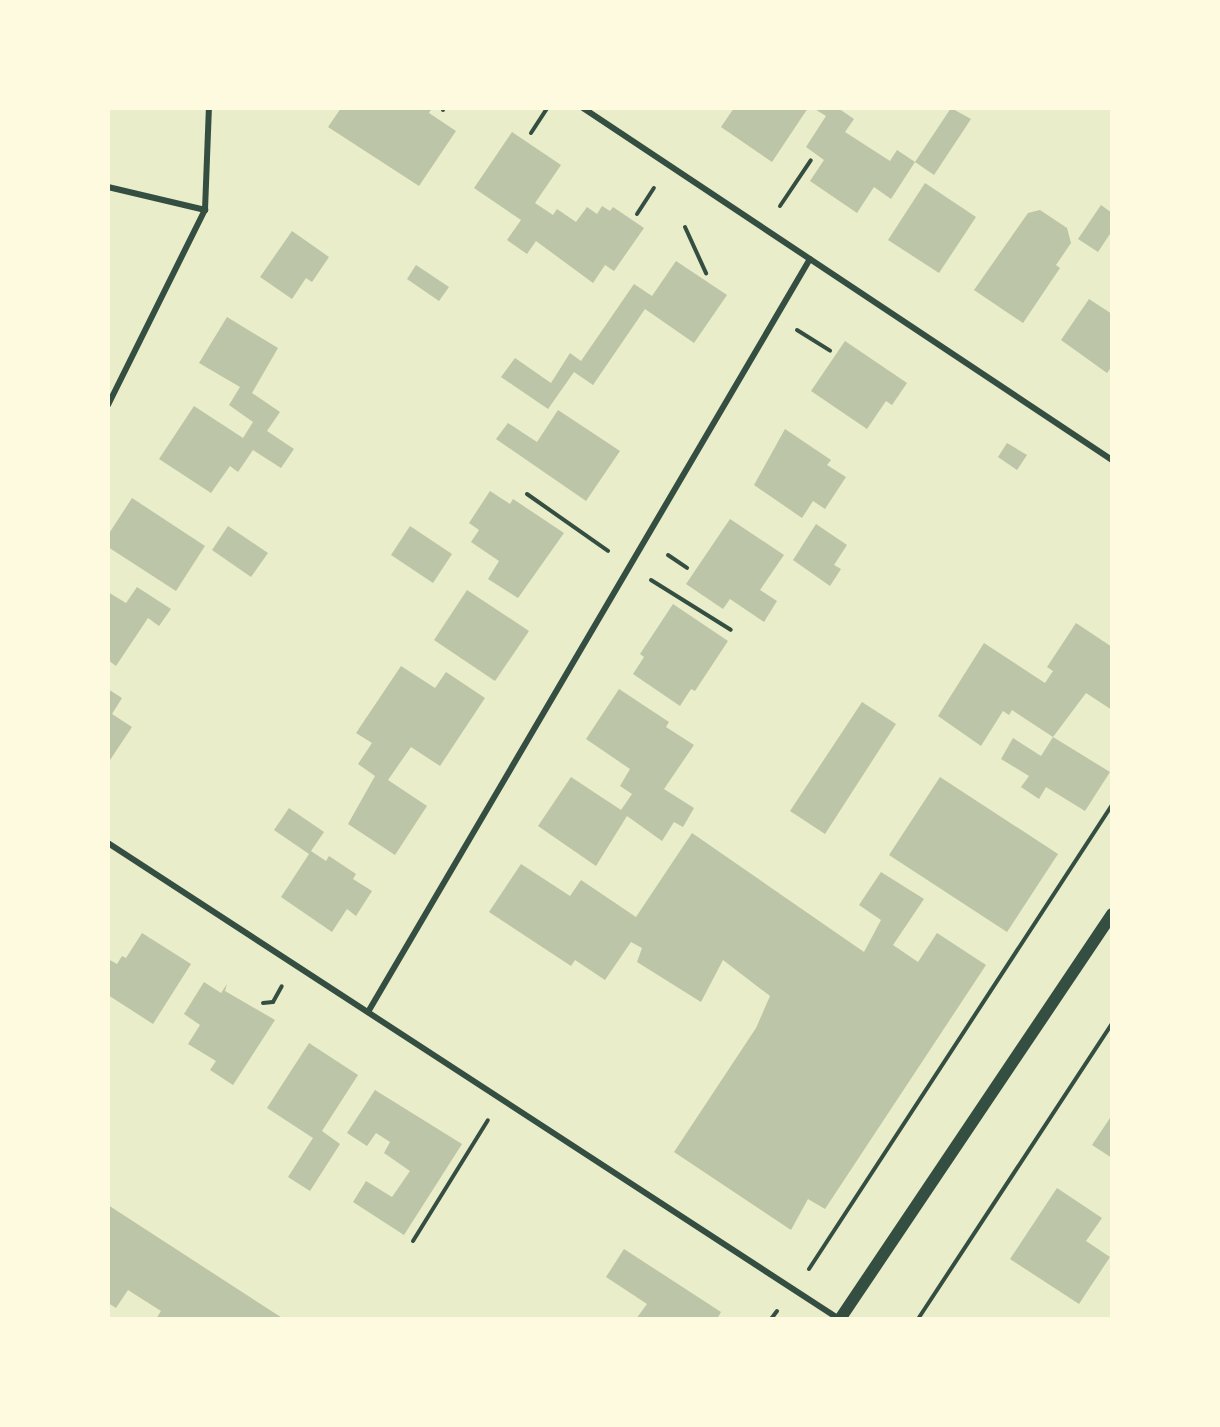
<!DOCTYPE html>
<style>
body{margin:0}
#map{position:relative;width:1220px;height:1427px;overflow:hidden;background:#e9edc9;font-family:"Source Sans 3",sans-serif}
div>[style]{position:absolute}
.building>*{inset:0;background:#bcc5a7}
.path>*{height:4px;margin:-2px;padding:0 2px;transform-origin:2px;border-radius:2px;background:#344e41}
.minor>*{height:6px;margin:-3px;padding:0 3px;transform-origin:3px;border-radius:3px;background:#344e41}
.secondary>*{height:12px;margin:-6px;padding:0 6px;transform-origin:6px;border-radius:6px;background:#344e41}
span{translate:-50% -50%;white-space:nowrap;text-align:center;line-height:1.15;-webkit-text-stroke:5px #fefae0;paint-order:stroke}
.frame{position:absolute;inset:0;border:110px solid #fefae0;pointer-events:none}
</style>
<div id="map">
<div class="building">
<i style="clip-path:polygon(341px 108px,432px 108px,429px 113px,456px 131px,419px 186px,328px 127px)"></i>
<i style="clip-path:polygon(734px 108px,808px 108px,772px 162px,721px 127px)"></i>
<i style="clip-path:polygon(813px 108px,838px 108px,854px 119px,845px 132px,890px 161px,897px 150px,915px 162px,891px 199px,874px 187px,857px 213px,810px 181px,824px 160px,806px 147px,826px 116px)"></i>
<i style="clip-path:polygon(951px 108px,971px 119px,934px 175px,915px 162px)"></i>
<i style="clip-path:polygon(512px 132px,561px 165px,535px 203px,553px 215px,557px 209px,576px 222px,587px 207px,597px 214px,602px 206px,610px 211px,613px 207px,644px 228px,614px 271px,605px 265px,593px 283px,536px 241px,527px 254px,507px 240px,521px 220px,474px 188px)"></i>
<i style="clip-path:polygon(925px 183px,976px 217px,939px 273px,888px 240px)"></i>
<i style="clip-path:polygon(1101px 205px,1112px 213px,1112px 231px,1098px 252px,1078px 239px)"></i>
<i style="clip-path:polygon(1040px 210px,1067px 228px,1071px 243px,1056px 265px,1060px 268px,1023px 323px,974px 290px,1028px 213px)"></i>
<i style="clip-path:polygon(292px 231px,329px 257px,312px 282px,306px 278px,292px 299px,260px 277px)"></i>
<i style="clip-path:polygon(676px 261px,727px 295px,694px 343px,645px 309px,593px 385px,574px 372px,548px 409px,501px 377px,515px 358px,551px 383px,570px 353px,581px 361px,634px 284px,652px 296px)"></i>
<i style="clip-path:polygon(416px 265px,449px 287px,439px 301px,407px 279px)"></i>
<i style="clip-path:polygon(1089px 299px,1112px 314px,1112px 366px,1107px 373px,1061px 340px)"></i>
<i style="clip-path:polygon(227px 317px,278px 348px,252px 393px,280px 412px,267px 431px,294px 449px,281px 468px,253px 450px,238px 472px,230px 466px,211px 493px,159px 459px,194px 406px,243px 438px,253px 422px,229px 405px,240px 387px,199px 363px)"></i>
<i style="clip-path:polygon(845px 341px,907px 383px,892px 405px,886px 401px,867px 429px,811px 391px)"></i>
<i style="clip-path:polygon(558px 410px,620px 451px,586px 501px,496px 439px,508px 423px,537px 442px)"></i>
<i style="clip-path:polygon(785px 429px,831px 460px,827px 465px,846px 477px,825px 509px,813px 501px,802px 518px,754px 485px)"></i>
<i style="clip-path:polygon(1007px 443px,1027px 455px,1017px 470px,998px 457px)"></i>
<i style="clip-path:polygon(490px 491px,510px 504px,513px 499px,564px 533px,518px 598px,488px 579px,499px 561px,471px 542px,479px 530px,469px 523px)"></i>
<i style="clip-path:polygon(132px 498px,205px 546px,176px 591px,108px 547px,108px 535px)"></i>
<i style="clip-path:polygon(730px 519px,784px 555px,760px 590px,777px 601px,764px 622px,730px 599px,723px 609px,686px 584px)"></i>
<i style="clip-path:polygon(816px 524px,847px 545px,834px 565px,841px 569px,830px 586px,793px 560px)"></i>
<i style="clip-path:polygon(228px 526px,268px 553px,251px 577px,212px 550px)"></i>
<i style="clip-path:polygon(410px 526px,452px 554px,433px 583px,391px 555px)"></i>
<i style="clip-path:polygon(137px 587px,171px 609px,159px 626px,148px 618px,116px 666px,108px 660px,108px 592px,126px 603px)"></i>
<i style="clip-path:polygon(467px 590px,529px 631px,495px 681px,434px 640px)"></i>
<i style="clip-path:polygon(673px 604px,728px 641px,695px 691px,691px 689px,680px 706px,633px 674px,644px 657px,640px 654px)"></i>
<i style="clip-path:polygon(1076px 623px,1112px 647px,1112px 710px,1086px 693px,1053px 737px,1012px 710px,1009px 715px,1003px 711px,981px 746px,938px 716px,984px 643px,1045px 683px,1053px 671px,1047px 667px)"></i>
<i style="clip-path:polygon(401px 666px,435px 688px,446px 672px,485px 698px,440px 766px,411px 747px,388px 780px,427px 806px,395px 855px,348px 824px,375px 776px,358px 764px,372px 743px,356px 733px)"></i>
<i style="clip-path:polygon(108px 689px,122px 698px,112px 714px,132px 727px,108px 763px)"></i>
<i style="clip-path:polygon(619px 689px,669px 722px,666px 727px,694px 745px,664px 789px,694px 808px,683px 827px,674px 822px,662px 841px,627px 816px,596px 866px,538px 826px,571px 777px,621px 810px,632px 794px,620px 786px,630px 769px,586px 739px)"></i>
<i style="clip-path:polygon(862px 702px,896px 724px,825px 834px,790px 811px)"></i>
<i style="clip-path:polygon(1053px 737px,1110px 772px,1085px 811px,1046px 787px,1039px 799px,1021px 787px,1029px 776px,1001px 759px,1013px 738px,1041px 756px)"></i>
<i style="clip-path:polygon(940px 777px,1058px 854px,1007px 932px,889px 855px)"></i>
<i style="clip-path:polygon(289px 808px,324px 832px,311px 851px,326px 861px,329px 856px,356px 874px,353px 879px,372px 891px,356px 916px,347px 909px,332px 932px,281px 897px,309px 854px,274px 830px)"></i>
<i style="clip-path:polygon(692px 833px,864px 952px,881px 920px,859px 905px,881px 872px,924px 899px,893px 945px,918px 962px,937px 933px,986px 965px,825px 1209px,808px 1199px,791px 1230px,674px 1152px,756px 1028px,770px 996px,723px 960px,701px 1002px,637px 962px,642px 948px,631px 942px,605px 980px,575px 960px,571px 966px,489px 912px,521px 864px,570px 896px,581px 880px,636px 917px)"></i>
<i style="clip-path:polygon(142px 933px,191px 964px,153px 1024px,108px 995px,108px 959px,117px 964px,122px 956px,126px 958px)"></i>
<i style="clip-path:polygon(204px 982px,221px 993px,227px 984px,225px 991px,275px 1020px,233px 1085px,210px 1070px,216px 1061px,188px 1044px,200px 1025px,184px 1014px)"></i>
<i style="clip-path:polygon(309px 1043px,358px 1075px,322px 1131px,340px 1144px,310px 1191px,288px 1177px,313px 1138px,267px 1108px)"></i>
<i style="clip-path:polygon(375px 1090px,462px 1144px,404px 1235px,353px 1202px,366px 1181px,392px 1197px,410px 1171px,384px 1153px,390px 1142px,376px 1133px,367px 1146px,347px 1133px)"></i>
<i style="clip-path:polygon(1112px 1115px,1112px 1158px,1092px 1145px)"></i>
<i style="clip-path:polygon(1057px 1188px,1102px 1218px,1086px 1241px,1110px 1257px,1079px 1304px,1010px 1259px)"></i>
<i style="clip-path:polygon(108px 1205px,276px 1314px,284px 1319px,156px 1319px,161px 1311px,128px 1290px,116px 1308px,108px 1303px)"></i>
<i style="clip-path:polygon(624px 1249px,721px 1312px,717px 1319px,636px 1319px,647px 1304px,606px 1277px)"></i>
</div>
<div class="path">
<i style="left:443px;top:108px;width:2px;rotate:90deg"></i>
<i style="left:531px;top:133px;width:30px;rotate:-57deg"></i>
<i style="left:780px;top:206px;width:55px;rotate:-56deg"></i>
<i style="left:637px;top:214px;width:31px;rotate:-57deg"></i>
<i style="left:685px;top:227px;width:51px;rotate:65.5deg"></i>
<i style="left:797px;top:330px;width:39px;rotate:32deg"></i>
<i style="left:527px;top:494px;width:99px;rotate:35.1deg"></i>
<i style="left:668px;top:555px;width:23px;rotate:34deg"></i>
<i style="left:651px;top:580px;width:94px;rotate:32deg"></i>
<i style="left:263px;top:1003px;width:10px;rotate:-6deg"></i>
<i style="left:273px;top:1002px;width:18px;rotate:-61deg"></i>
<i style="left:413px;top:1241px;width:142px;rotate:-58.2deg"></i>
<i style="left:809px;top:1269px;width:554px;rotate:-56.85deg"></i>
<i style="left:771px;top:1319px;width:10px;rotate:-53deg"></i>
<i style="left:918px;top:1319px;width:353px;rotate:-56.7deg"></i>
</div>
<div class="minor">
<i style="left:583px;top:108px;width:635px;rotate:33.64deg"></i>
<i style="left:108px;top:187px;width:100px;rotate:13.3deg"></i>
<i style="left:108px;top:405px;width:218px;rotate:-63.6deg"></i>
<i style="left:205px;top:210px;width:102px;rotate:-87.8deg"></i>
<i style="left:108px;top:843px;width:872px;rotate:33.07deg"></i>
<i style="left:368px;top:1012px;width:873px;rotate:-59.59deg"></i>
</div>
<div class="secondary">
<i style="left:840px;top:1319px;width:488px;rotate:-56.1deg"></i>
</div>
<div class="frame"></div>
</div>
